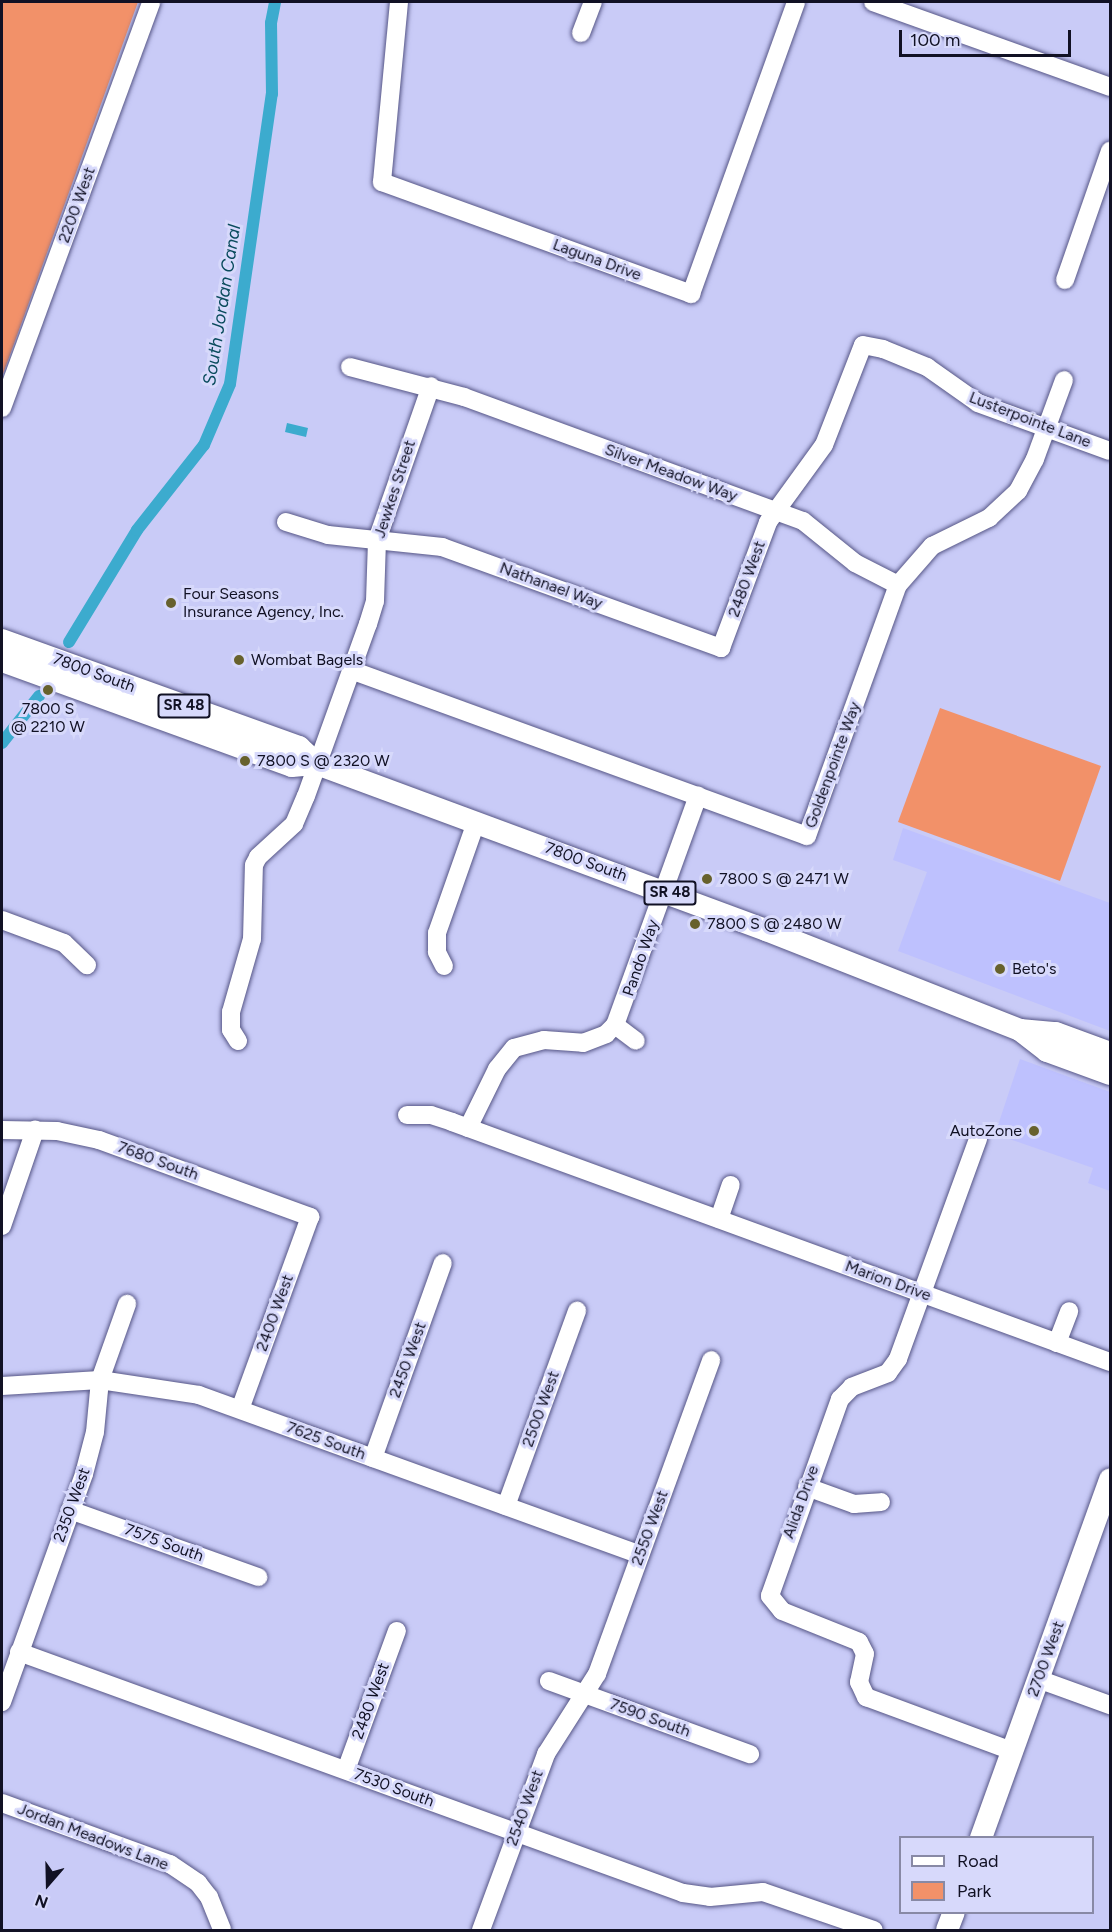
<!DOCTYPE html>
<style>
body{margin:0}
#map{position:relative;width:1112px;height:1932px;overflow:hidden;background:#c9cbf7;font-family:Figtree,sans-serif}
div>[style]{position:absolute}
.built>*{inset:0;background:#bec1fe}
.green>*{inset:0;background:#f29169}
.water>*{inset:0;background:#3cabce}
.canal>*{height:12px;margin:-6px;padding:0 6px;transform-origin:6px;border-radius:6px;background:#3cabce}
.roads{filter:drop-shadow(0 0 2px #565686) drop-shadow(0 0 2px #565686)}
.minor>*{height:18px;margin:-9px;padding:0 9px;transform-origin:9px;border-radius:9px;background:#fff}
.major>*{height:22px;margin:-11px;padding:0 11px;transform-origin:11px;border-radius:11px;background:#fff}
.dots>*{width:16px;height:16px;translate:-50% -50%;box-sizing:border-box;border:3px solid #d7d9fb;border-radius:50%}
span{translate:-50% -50%;white-space:nowrap;text-align:center;line-height:1.15;-webkit-text-stroke:6px #d7d9fb;paint-order:stroke}
.shield-label span{padding:2px 4px;background:#d7d9fb;border:2px solid;border-radius:4px;-webkit-text-stroke-width:0}
.shield-label{font-size:15px;color:#111124;font-weight:700}
.street-label{font-size:16px;color:#111124}
.poi-label{font-size:16px;color:#111124}
.left{translate:0 -50%;text-align:left}
.right{translate:-100% -50%;text-align:right}
.water-label{font-size:18px;color:#0a4b5d;font-style:italic}
.frame{position:absolute;inset:0;border:3px solid #111124;pointer-events:none}
.legend{position:absolute;left:899px;top:1836px;width:195px;height:78px;box-sizing:border-box;background:#d7d9fb;border:2px solid #8889a5;margin:0;padding:8px 10px;list-style:none;font-size:18px;color:#111124}
.legend li{display:flex;align-items:center;gap:12px;height:30px}
.legend b{width:30px;border:2px solid #8889a5}
.north{position:absolute;left:18px;top:1854px;width:60px;height:60px;-webkit-text-stroke:4px #d7d9fb;paint-order:stroke;rotate:200deg;font-size:16px;font-weight:700;line-height:24px;text-align:center;color:#111124}
.north::after{content:'';display:block;margin:auto;width:21px;height:27px;background:#111124;clip-path:polygon(50% 0,100% 100%,50% 72%,0 100%)}
.scale{position:absolute;left:899px;top:30px;width:172px;height:27px;box-sizing:border-box;border:3px solid #111124;border-top:0;padding-left:8px;font-size:18px;line-height:21px;white-space:nowrap;color:#111124;-webkit-text-stroke:4px #d7d9fb;paint-order:stroke}
</style>
<div id="map">
<div class="built">
<i style="clip-path:polygon(903px 828px,1110px 903px,1110px 1031px,898px 951px,927px 872px,893px 860px)"></i>
<i style="clip-path:polygon(1020px 1059px,1110px 1092px,1110px 1191px,1088px 1183px,1093px 1168px,995px 1134px)"></i>
</div>
<div class="green">
<i style="clip-path:polygon(2px 2px,138px 2px,2px 377px)"></i>
<i style="clip-path:polygon(940px 708px,1101px 766px,1060px 881px,898px 822px)"></i>
</div>
<div class="water">
<i style="clip-path:polygon(287px 423px,308px 428px,306px 437px,285px 432px)"></i>
</div>
<div class="canal">
<i style="left:69px;top:642px;width:131px;rotate:-58.7deg"></i>
<i style="left:137px;top:530px;width:108px;rotate:-51.8deg"></i>
<i style="left:204px;top:445px;width:66px;rotate:-66.9deg"></i>
<i style="left:230px;top:384px;width:293px;rotate:-81.8deg"></i>
<i style="left:272px;top:94px;width:71px;rotate:-90.8deg"></i>
<i style="left:271px;top:23px;width:21px;rotate:-79deg"></i>
<i style="left:2px;top:743px;width:60px;rotate:-51.8deg"></i>
</div>
<div class="roads">
<div class="minor">
<i style="left:399px;top:2px;width:181px;rotate:95.4deg"></i>
<i style="left:382px;top:182px;width:329px;rotate:19.9deg"></i>
<i style="left:691px;top:294px;width:310px;rotate:-70.2deg"></i>
<i style="left:873px;top:2px;width:252px;rotate:19.7deg"></i>
<i style="left:581px;top:33px;width:33px;rotate:-69deg"></i>
<i style="left:1065px;top:280px;width:137px;rotate:-70.8deg"></i>
<i style="left:350px;top:367px;width:118px;rotate:14.7deg"></i>
<i style="left:464px;top:397px;width:361px;rotate:20.1deg"></i>
<i style="left:803px;top:521px;width:67px;rotate:38.9deg"></i>
<i style="left:855px;top:563px;width:48px;rotate:27.1deg"></i>
<i style="left:2px;top:408px;width:432px;rotate:-69.8deg"></i>
<i style="left:286px;top:522px;width:44px;rotate:17.2deg"></i>
<i style="left:328px;top:535px;width:115px;rotate:6deg"></i>
<i style="left:442px;top:547px;width:297px;rotate:19.9deg"></i>
<i style="left:721px;top:648px;width:134px;rotate:-69.5deg"></i>
<i style="left:768px;top:522px;width:95px;rotate:-54deg"></i>
<i style="left:824px;top:445px;width:107px;rotate:-68.7deg"></i>
<i style="left:863px;top:345px;width:20px;rotate:11deg"></i>
<i style="left:883px;top:349px;width:48px;rotate:22.2deg"></i>
<i style="left:927px;top:367px;width:62px;rotate:35.2deg"></i>
<i style="left:978px;top:403px;width:140px;rotate:20deg"></i>
<i style="left:351px;top:670px;width:485px;rotate:20deg"></i>
<i style="left:807px;top:836px;width:267px;rotate:-70.1deg"></i>
<i style="left:898px;top:585px;width:52px;rotate:-48.9deg"></i>
<i style="left:932px;top:546px;width:64px;rotate:-26.2deg"></i>
<i style="left:989px;top:518px;width:40px;rotate:-43deg"></i>
<i style="left:1018px;top:491px;width:36px;rotate:-62deg"></i>
<i style="left:1035px;top:459px;width:84px;rotate:-69.8deg"></i>
<i style="left:2px;top:920px;width:66px;rotate:20.4deg"></i>
<i style="left:64px;top:943px;width:32px;rotate:44deg"></i>
<i style="left:444px;top:966px;width:16px;rotate:-117deg"></i>
<i style="left:437px;top:952px;width:19px;rotate:-90deg"></i>
<i style="left:437px;top:933px;width:118px;rotate:-70.6deg"></i>
<i style="left:615px;top:1025px;width:26px;rotate:37deg"></i>
<i style="left:238px;top:1041px;width:13px;rotate:-122deg"></i>
<i style="left:231px;top:1030px;width:18px;rotate:-90deg"></i>
<i style="left:231px;top:1012px;width:76px;rotate:-74deg"></i>
<i style="left:252px;top:939px;width:74px;rotate:-88.5deg"></i>
<i style="left:254px;top:865px;width:9px;rotate:-63deg"></i>
<i style="left:258px;top:857px;width:49px;rotate:-42.5deg"></i>
<i style="left:294px;top:824px;width:30px;rotate:-67deg"></i>
<i style="left:306px;top:796px;width:183px;rotate:-70.2deg"></i>
<i style="left:368px;top:624px;width:24px;rotate:-73deg"></i>
<i style="left:375px;top:601px;width:61px;rotate:-88.1deg"></i>
<i style="left:377px;top:540px;width:163px;rotate:-70.7deg"></i>
<i style="left:407px;top:1115px;width:24px"></i>
<i style="left:431px;top:1115px;width:22px;rotate:18deg"></i>
<i style="left:452px;top:1122px;width:700px;rotate:20.04deg"></i>
<i style="left:468px;top:1128px;width:66px;rotate:-63.8deg"></i>
<i style="left:497px;top:1069px;width:27px;rotate:-51deg"></i>
<i style="left:514px;top:1048px;width:31px;rotate:-15deg"></i>
<i style="left:544px;top:1040px;width:39px;rotate:4deg"></i>
<i style="left:583px;top:1043px;width:25px;rotate:-21deg"></i>
<i style="left:606px;top:1034px;width:13px;rotate:-45deg"></i>
<i style="left:615px;top:1025px;width:244px;rotate:-70.1deg"></i>
<i style="left:2px;top:1130px;width:55px;rotate:1deg"></i>
<i style="left:57px;top:1131px;width:43px;rotate:12.1deg"></i>
<i style="left:99px;top:1140px;width:225px;rotate:20deg"></i>
<i style="left:310px;top:1217px;width:204px;rotate:110deg"></i>
<i style="left:978px;top:1139px;width:234px;rotate:110deg"></i>
<i style="left:898px;top:1359px;width:17px;rotate:126deg"></i>
<i style="left:888px;top:1373px;width:39px;rotate:159deg"></i>
<i style="left:852px;top:1387px;width:17px;rotate:135deg"></i>
<i style="left:840px;top:1399px;width:209px;rotate:109.6deg"></i>
<i style="left:770px;top:1596px;width:19px;rotate:51deg"></i>
<i style="left:782px;top:1611px;width:83px;rotate:21.9deg"></i>
<i style="left:859px;top:1642px;width:13px;rotate:63deg"></i>
<i style="left:865px;top:1654px;width:29px;rotate:102deg"></i>
<i style="left:859px;top:1682px;width:17px;rotate:65deg"></i>
<i style="left:866px;top:1697px;width:156px;rotate:20.3deg"></i>
<i style="left:719px;top:1219px;width:36px;rotate:-71deg"></i>
<i style="left:2px;top:1226px;width:102px;rotate:-71deg"></i>
<i style="left:1057px;top:1343px;width:34px;rotate:-69deg"></i>
<i style="left:2px;top:1386px;width:98px;rotate:-3.5deg"></i>
<i style="left:100px;top:1380px;width:100px;rotate:8.6deg"></i>
<i style="left:199px;top:1395px;width:469px;rotate:19.9deg"></i>
<i style="left:373px;top:1458px;width:207px;rotate:-70.3deg"></i>
<i style="left:807px;top:1487px;width:50px;rotate:19.9deg"></i>
<i style="left:854px;top:1504px;width:27px;rotate:-4deg"></i>
<i style="left:506px;top:1506px;width:208px;rotate:-70deg"></i>
<i style="left:70px;top:1510px;width:200px;rotate:19.6deg"></i>
<i style="left:19px;top:1652px;width:706px;rotate:19.95deg"></i>
<i style="left:683px;top:1893px;width:27px;rotate:8deg"></i>
<i style="left:710px;top:1897px;width:53px;rotate:-5.4deg"></i>
<i style="left:763px;top:1892px;width:117px;rotate:18.9deg"></i>
<i style="left:1038px;top:1679px;width:77px;rotate:19.9deg"></i>
<i style="left:549px;top:1681px;width:214px;rotate:20deg"></i>
<i style="left:2px;top:1702px;width:242px;rotate:-70.2deg"></i>
<i style="left:84px;top:1474px;width:43px;rotate:-75.3deg"></i>
<i style="left:95px;top:1432px;width:52px;rotate:-84.5deg"></i>
<i style="left:100px;top:1380px;width:81px;rotate:-70.4deg"></i>
<i style="left:346px;top:1770px;width:148px;rotate:-69.9deg"></i>
<i style="left:2px;top:1803px;width:179px;rotate:20deg"></i>
<i style="left:170px;top:1864px;width:34px;rotate:34deg"></i>
<i style="left:198px;top:1883px;width:18px;rotate:52deg"></i>
<i style="left:209px;top:1897px;width:35px;rotate:68deg"></i>
<i style="left:481px;top:1930px;width:188px;rotate:-69.7deg"></i>
<i style="left:546px;top:1754px;width:95px;rotate:-57.5deg"></i>
<i style="left:597px;top:1674px;width:334px;rotate:-70deg"></i>
</div>
<div class="major">
<i style="left:2px;top:640px;width:316px;rotate:19.8deg"></i>
<i style="left:299px;top:747px;width:25px;rotate:43deg"></i>
<i style="left:317px;top:764px;width:479px;rotate:20.3deg"></i>
<i style="left:766px;top:930px;width:273px;rotate:21.5deg"></i>
<i style="left:1020px;top:1030px;width:34px;rotate:38deg"></i>
<i style="left:1047px;top:1051px;width:67px;rotate:20.1deg"></i>
<i style="left:2px;top:661px;width:308px;rotate:19.9deg"></i>
<i style="left:292px;top:766px;width:25px;rotate:-5deg"></i>
<i style="left:1020px;top:1030px;width:36px;rotate:5deg"></i>
<i style="left:1056px;top:1033px;width:58px;rotate:20.3deg"></i>
<i style="left:981px;top:1838px;width:381px;rotate:-70.2deg"></i>
<i style="left:947px;top:1930px;width:19px;rotate:-69deg"></i>
</div>
</div>
<div class="dots">
<i style="left:171px;top:603px;background:#67612d"></i>
<i style="left:239px;top:660px;background:#67612d"></i>
<i style="left:48px;top:690px;background:#67612d"></i>
<i style="left:245px;top:761px;background:#67612d"></i>
<i style="left:707px;top:879px;background:#67612d"></i>
<i style="left:695px;top:924px;background:#67612d"></i>
<i style="left:1000px;top:969px;background:#67612d"></i>
<i style="left:1034px;top:1131px;background:#67612d"></i>
</div>
<div class="shield-label">
<span style="left:184px;top:706px">SR 48</span>
<span style="left:670px;top:893px">SR 48</span>
</div>
<div class="street-label">
<span style="left:77px;top:205px;rotate:-70deg">2200 West</span>
<span style="left:597px;top:260px;rotate:20deg">Laguna Drive</span>
<span style="left:1030px;top:420px;rotate:21deg">Lusterpointe Lane</span>
<span style="left:671px;top:473px;rotate:20deg">Silver Meadow Way</span>
<span style="left:395px;top:489px;rotate:-72deg">Jewkes Street</span>
<span style="left:747px;top:579px;rotate:-70deg">2480 West</span>
<span style="left:551px;top:586px;rotate:20deg">Nathanael Way</span>
<span style="left:94px;top:673px;rotate:20deg">7800 South</span>
<span style="left:833px;top:765px;rotate:-70deg">Goldenpointe Way</span>
<span style="left:586px;top:862px;rotate:20deg">7800 South</span>
<span style="left:641px;top:958px;rotate:-71deg">Pando Way</span>
<span style="left:158px;top:1161px;rotate:20deg">7680 South</span>
<span style="left:888px;top:1281px;rotate:20deg">Marion Drive</span>
<span style="left:275px;top:1313px;rotate:-70deg">2400 West</span>
<span style="left:408px;top:1360px;rotate:-70deg">2450 West</span>
<span style="left:541px;top:1409px;rotate:-70deg">2500 West</span>
<span style="left:326px;top:1441px;rotate:20deg">7625 South</span>
<span style="left:801px;top:1502px;rotate:-70deg">Alida Drive</span>
<span style="left:72px;top:1505px;rotate:-70deg">2350 West</span>
<span style="left:650px;top:1528px;rotate:-70deg">2550 West</span>
<span style="left:164px;top:1543px;rotate:20deg">7575 South</span>
<span style="left:1046px;top:1659px;rotate:-70deg">2700 West</span>
<span style="left:371px;top:1701px;rotate:-70deg">2480 West</span>
<span style="left:650px;top:1718px;rotate:20deg">7590 South</span>
<span style="left:394px;top:1788px;rotate:20deg">7530 South</span>
<span style="left:525px;top:1808px;rotate:-70deg">2540 West</span>
<span style="left:93px;top:1837px;rotate:21deg">Jordan Meadows Lane</span>
</div>
<div class="poi-label">
<span class="left" style="left:183px;top:603px">Four Seasons<br>Insurance Agency, Inc.</span>
<span class="left" style="left:251px;top:660px">Wombat Bagels</span>
<span style="left:48px;top:718px">7800 S<br>@ 2210 W</span>
<span class="left" style="left:257px;top:761px">7800 S @ 2320 W</span>
<span class="left" style="left:719px;top:879px">7800 S @ 2471 W</span>
<span class="left" style="left:707px;top:924px">7800 S @ 2480 W</span>
<span class="left" style="left:1012px;top:969px">Beto's</span>
<span class="right" style="left:1022px;top:1131px">AutoZone</span>
</div>
<div class="water-label">
<span style="left:222px;top:305px;rotate:-81deg">South Jordan Canal</span>
</div>
<div class="frame"></div>
<ul class="legend">
<li><b style="height:8px;background:#fff"></b>Road</li>
<li><b style="height:16px;background:#f29169"></b>Park</li>
</ul>
<div class="north">N</div>
<div class="scale">100 m</div>
</div>
